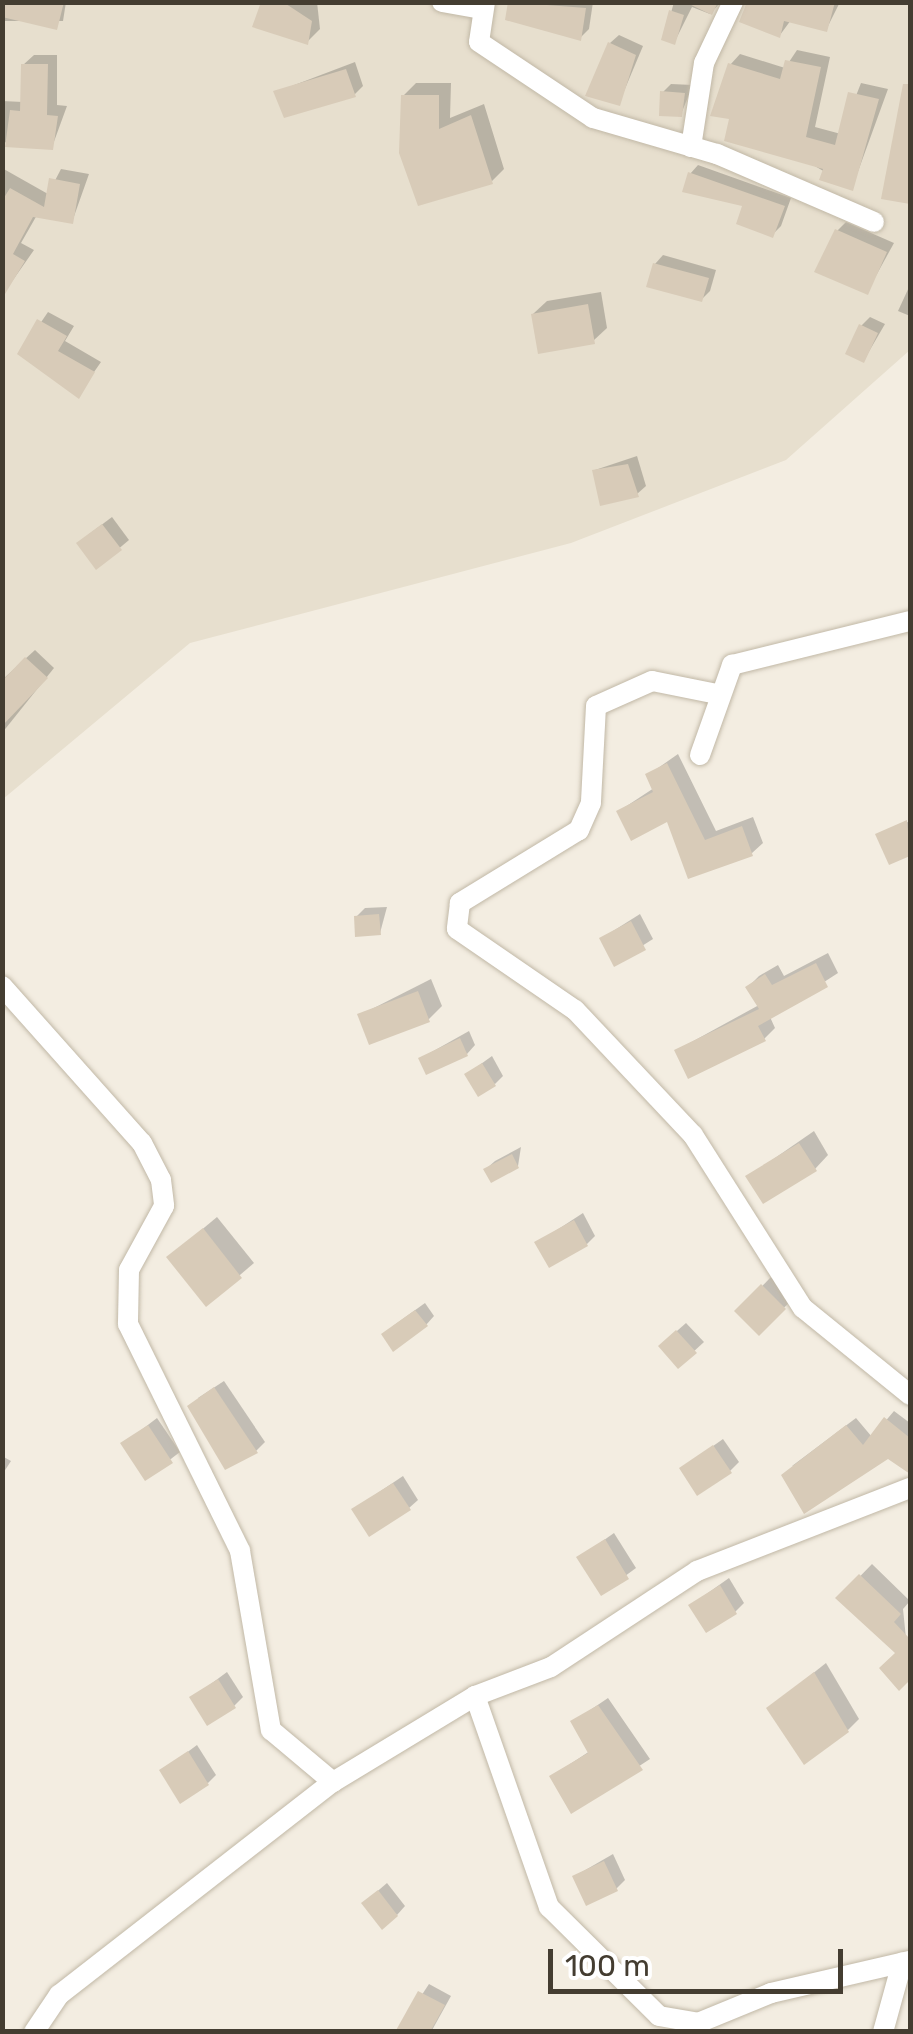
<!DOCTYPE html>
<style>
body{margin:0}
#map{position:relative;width:913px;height:2034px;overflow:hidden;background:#f3ede1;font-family:Rubik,sans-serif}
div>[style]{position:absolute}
.residential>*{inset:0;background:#e7dfce}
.shadow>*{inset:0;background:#0003}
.building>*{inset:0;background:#d8cbb8}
.roads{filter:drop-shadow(0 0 2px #c1b8a6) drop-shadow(0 0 2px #c1b8a6)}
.minor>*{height:20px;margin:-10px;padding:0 10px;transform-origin:10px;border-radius:10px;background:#fff}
span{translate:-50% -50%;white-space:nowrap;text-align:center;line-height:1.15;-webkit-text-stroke:8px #fff;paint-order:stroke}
.frame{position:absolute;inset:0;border:5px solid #443d31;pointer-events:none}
.scale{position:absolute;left:548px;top:1949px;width:295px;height:45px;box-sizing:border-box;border:5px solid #443d31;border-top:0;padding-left:12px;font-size:30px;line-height:35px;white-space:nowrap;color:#443d31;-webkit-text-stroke:8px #fff;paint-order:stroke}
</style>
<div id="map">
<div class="residential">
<i style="clip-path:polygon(3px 3px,910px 3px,910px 350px,786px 460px,571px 543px,190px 643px,3px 799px)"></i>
</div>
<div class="shadow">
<i style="clip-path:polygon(2px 2px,66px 2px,63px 21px,2px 21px)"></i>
<i style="clip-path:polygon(263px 2px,317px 2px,320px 29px,307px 42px)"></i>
<i style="clip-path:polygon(510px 2px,593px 2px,589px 29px,580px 38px)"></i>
<i style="clip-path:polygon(674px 2px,721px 2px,710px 14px,692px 7px,674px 43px,664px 38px)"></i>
<i style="clip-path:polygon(748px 2px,840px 2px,826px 30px,791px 20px,780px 35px)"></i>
<i style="clip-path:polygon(619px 35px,643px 46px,619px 103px,610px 43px)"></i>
<i style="clip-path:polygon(797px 50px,830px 57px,815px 127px,841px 134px,861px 83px,888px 89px,852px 188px,732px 117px,730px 65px,740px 54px,785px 68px)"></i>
<i style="clip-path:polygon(34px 55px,57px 55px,57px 105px,67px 106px,52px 147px,2px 142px,2px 101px,23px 102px,23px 65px)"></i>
<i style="clip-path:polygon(355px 62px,363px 86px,354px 95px,276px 92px)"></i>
<i style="clip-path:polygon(416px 83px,451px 83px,450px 118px,484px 104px,504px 169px,491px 182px,403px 96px)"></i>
<i style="clip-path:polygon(671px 84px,693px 85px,681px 114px,663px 92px)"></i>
<i style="clip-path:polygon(910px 99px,910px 201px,884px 197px,900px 109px)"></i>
<i style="clip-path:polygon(698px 165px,791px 198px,781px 226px,772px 235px,745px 204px,690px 174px)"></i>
<i style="clip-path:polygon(2px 168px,48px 194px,61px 169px,89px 174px,72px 222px,37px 215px,21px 243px,34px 250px,6px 290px)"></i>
<i style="clip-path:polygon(846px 222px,894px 243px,867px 292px,837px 231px)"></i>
<i style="clip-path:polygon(663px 255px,716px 270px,710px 291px,701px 300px,655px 264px)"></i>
<i style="clip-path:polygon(910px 285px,910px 316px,898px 311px)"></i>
<i style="clip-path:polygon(601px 292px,607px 328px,593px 341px,533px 314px,547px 301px)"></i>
<i style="clip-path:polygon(48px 312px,74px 326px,65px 341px,101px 362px,78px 395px,20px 353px)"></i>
<i style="clip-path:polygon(870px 317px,885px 324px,864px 360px,861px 326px)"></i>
<i style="clip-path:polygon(637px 456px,646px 486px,637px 494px,595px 470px)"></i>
<i style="clip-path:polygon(112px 517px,129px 540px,97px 567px,88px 535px)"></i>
<i style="clip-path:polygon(35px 650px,54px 668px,2px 733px,2px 680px)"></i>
<i style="clip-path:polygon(678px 754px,716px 831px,753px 817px,763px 843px,752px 853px,690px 876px,668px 819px,619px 811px,654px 788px,648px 775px)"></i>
<i style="clip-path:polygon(910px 821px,910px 853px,890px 862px,878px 835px)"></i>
<i style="clip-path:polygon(387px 907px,380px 933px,356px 917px,365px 908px)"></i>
<i style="clip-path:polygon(640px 914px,653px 939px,615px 963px,602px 938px)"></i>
<i style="clip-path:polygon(828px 953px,838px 973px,770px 1017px,775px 1028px,764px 1039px,677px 1050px,759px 1005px,748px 987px,759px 976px,778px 965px,784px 976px)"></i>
<i style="clip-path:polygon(431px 979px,442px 1006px,428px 1020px,360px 1015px)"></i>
<i style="clip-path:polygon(469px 1031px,475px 1045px,467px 1054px,421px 1058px)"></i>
<i style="clip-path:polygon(492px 1056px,503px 1076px,495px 1084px,467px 1074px)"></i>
<i style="clip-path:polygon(814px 1131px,828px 1155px,815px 1169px,749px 1176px)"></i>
<i style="clip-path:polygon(521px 1147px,518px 1166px,486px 1169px,495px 1161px)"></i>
<i style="clip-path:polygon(583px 1213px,595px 1236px,587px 1244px,537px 1243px)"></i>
<i style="clip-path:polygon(217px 1217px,254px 1263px,206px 1304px,169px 1257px)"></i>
<i style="clip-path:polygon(771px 1277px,793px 1299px,759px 1332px,738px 1311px)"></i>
<i style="clip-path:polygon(425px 1303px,434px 1316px,426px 1325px,393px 1326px)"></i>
<i style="clip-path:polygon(686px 1323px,704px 1342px,679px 1365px,669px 1338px)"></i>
<i style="clip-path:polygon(224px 1381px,265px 1442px,256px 1451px,198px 1398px)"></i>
<i style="clip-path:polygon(894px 1411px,910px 1423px,906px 1469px,888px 1456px,792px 1466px,856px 1418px,872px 1437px)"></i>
<i style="clip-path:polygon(157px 1418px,180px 1452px,146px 1478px,123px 1444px)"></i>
<i style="clip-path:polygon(723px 1439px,739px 1462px,730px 1471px,682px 1468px)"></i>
<i style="clip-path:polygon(2px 1456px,11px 1461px,2px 1475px)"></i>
<i style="clip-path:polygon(403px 1476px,418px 1500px,409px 1508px,354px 1509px)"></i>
<i style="clip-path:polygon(614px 1533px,636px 1568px,602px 1593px,580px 1557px)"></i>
<i style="clip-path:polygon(872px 1564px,910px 1601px,903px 1609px,910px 1677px,899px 1687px,898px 1653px,839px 1598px)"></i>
<i style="clip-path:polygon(729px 1578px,744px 1603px,735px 1612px,691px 1605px)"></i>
<i style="clip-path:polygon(826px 1663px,859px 1719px,848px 1730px,769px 1708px)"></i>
<i style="clip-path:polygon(227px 1672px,243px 1697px,234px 1706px,192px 1698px)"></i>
<i style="clip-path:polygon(608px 1698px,650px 1759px,572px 1810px,552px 1776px,590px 1751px,574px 1721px)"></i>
<i style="clip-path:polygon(197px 1745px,216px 1775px,208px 1783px,162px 1771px)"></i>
<i style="clip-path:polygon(613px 1854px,625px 1880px,616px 1889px,575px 1876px)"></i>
<i style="clip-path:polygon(387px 1883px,405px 1906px,397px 1915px,373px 1895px)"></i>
<i style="clip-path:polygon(429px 1984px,451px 1996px,431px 2032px,398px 2031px)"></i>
</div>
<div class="building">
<i style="clip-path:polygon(2px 2px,64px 2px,57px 30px,2px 17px)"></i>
<i style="clip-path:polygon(261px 2px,283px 2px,312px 21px,308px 45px,252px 27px)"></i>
<i style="clip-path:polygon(508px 2px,586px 8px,581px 41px,505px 20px)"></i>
<i style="clip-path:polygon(685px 2px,718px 2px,712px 15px)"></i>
<i style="clip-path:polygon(747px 2px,835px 2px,827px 32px,784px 21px,780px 38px,739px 22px)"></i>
<i style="clip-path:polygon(669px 10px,684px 15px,675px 45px,661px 40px)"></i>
<i style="clip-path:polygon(608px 42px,636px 55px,620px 106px,585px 96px)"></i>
<i style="clip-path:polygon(785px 60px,821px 67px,806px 137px,835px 145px,848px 92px,879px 99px,853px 191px,819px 180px,823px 169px,724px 141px,729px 119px,710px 116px,728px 63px,780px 79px)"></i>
<i style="clip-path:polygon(21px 64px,48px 64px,47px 115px,58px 116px,53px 150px,5px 147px,10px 110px,20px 111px)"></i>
<i style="clip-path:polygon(346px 69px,356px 97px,284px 118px,273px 91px)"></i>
<i style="clip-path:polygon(903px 84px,910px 84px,910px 204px,881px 199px)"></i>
<i style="clip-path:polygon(660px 91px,685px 93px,682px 117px,659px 116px)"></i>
<i style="clip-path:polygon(401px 95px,439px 95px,439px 129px,471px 115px,493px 184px,418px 206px,399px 153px)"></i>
<i style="clip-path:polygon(688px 172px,785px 206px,773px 238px,736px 224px,742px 206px,682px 192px)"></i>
<i style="clip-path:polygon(49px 178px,80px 184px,73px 224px,33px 217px,13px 254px,25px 261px,2px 299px,2px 201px,10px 188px,44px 207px)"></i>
<i style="clip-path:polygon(835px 229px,887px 252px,868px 295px,814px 272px)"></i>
<i style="clip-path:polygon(653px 263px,709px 278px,702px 302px,646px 287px)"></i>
<i style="clip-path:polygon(588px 304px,595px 344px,538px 354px,531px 314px)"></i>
<i style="clip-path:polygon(37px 319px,67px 336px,58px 351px,95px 372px,79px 399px,17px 354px)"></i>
<i style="clip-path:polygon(859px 324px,878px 333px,864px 363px,845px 354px)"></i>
<i style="clip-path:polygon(628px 464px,639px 497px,600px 506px,592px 470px)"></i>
<i style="clip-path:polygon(102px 524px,122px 550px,96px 570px,76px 543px)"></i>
<i style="clip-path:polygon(25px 657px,48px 678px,2px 726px,2px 681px)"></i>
<i style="clip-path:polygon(667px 763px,705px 840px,742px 826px,753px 856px,688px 879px,667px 822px,631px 841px,616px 811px,653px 792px,645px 774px)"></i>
<i style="clip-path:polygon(907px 820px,910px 856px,889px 865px,875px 834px)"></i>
<i style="clip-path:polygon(379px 914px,381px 935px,355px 937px,354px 916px)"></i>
<i style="clip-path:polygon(631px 921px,646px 950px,614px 967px,599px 938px)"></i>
<i style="clip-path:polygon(816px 963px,828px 987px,758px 1026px,766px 1041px,688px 1079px,674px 1050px,759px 1009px,745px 987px,765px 974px,772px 985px)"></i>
<i style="clip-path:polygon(418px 991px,430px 1022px,369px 1045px,357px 1014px)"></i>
<i style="clip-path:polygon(460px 1038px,468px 1056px,426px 1075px,418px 1058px)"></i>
<i style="clip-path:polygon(482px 1063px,496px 1086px,478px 1097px,464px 1074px)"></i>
<i style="clip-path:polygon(799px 1143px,817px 1171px,763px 1204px,745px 1176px)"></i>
<i style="clip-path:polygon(512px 1154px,519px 1168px,491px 1183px,483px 1169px)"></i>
<i style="clip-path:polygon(574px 1220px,588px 1246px,549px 1268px,534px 1242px)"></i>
<i style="clip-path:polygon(203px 1228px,242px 1278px,206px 1307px,166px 1257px)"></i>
<i style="clip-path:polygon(761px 1284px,786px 1309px,759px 1336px,734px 1311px)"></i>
<i style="clip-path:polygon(415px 1310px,428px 1326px,393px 1352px,381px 1334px)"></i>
<i style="clip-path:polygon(676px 1330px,697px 1353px,678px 1369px,658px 1346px)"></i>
<i style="clip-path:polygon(214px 1387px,258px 1453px,225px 1470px,187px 1406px)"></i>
<i style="clip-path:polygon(884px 1417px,910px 1438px,910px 1474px,888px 1459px,804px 1514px,781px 1475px,846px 1425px,863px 1445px)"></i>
<i style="clip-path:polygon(148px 1425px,173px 1463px,145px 1481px,120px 1443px)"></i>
<i style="clip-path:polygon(713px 1445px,732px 1473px,697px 1496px,679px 1468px)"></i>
<i style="clip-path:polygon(393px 1483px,411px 1510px,369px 1537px,351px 1509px)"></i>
<i style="clip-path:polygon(605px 1539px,629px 1579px,601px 1596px,576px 1557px)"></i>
<i style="clip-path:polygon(859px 1574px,901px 1614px,894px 1622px,910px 1639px,910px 1680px,899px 1691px,879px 1668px,895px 1653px,835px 1598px)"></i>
<i style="clip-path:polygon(720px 1585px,737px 1614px,706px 1633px,688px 1605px)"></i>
<i style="clip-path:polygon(814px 1672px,849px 1732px,804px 1765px,766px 1708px)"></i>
<i style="clip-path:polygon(218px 1679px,236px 1708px,207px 1726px,189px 1697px)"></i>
<i style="clip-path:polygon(598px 1705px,643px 1770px,571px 1814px,549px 1776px,588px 1753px,570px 1721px)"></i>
<i style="clip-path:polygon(188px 1751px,209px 1785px,180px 1804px,159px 1770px)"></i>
<i style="clip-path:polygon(604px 1861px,618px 1891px,586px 1906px,572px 1876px)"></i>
<i style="clip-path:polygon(378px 1890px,398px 1916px,382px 1930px,361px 1903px)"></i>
<i style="clip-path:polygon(418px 1991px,445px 2005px,430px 2032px,395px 2032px)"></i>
</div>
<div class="roads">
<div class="minor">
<i style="left:442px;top:2px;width:40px;rotate:10deg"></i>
<i style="left:485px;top:2px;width:40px;rotate:98.5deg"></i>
<i style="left:479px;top:42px;width:137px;rotate:33.7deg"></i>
<i style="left:593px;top:118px;width:129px;rotate:16.2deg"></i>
<i style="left:717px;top:154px;width:171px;rotate:23.4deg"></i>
<i style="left:691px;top:147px;width:85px;rotate:-81.2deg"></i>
<i style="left:704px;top:63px;width:68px;rotate:-64.6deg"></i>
<i style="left:717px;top:694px;width:66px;rotate:-168.7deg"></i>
<i style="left:652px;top:681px;width:61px;rotate:155.9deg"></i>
<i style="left:596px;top:706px;width:97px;rotate:93deg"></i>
<i style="left:591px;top:803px;width:30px;rotate:114deg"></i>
<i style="left:579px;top:830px;width:140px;rotate:148.5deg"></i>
<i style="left:460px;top:903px;width:26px;rotate:97deg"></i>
<i style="left:457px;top:929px;width:143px;rotate:34.5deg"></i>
<i style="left:575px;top:1010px;width:172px;rotate:46.7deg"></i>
<i style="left:693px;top:1135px;width:205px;rotate:57.6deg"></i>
<i style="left:803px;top:1308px;width:138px;rotate:39.1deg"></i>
<i style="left:700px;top:755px;width:96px;rotate:-70.4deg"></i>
<i style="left:732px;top:665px;width:183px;rotate:-13.9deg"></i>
<i style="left:2px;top:986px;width:210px;rotate:48.3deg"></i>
<i style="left:142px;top:1143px;width:42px;rotate:62.8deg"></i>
<i style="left:161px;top:1180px;width:26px;rotate:83deg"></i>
<i style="left:164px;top:1206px;width:73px;rotate:118.7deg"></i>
<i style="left:129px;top:1270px;width:54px;rotate:91.1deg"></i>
<i style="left:128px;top:1324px;width:253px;rotate:63.7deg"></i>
<i style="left:240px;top:1551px;width:182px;rotate:80.2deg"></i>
<i style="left:271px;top:1730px;width:81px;rotate:40deg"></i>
<i style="left:475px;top:1696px;width:224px;rotate:70.7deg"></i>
<i style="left:549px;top:1907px;width:155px;rotate:44.7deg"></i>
<i style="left:659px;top:2016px;width:40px;rotate:10deg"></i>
<i style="left:698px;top:2023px;width:79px;rotate:-22.3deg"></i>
<i style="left:771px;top:1993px;width:143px;rotate:-13deg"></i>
<i style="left:34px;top:2032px;width:45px;rotate:-56deg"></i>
<i style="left:59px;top:1995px;width:347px;rotate:-37.9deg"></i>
<i style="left:333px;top:1782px;width:166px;rotate:-31.2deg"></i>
<i style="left:475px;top:1696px;width:81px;rotate:-20.9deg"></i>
<i style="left:551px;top:1667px;width:175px;rotate:-33.3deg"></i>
<i style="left:697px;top:1571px;width:229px;rotate:-21.3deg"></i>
<i style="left:883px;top:2032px;width:72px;rotate:-74.6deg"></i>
</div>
</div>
<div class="frame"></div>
<div class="scale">100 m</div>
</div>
